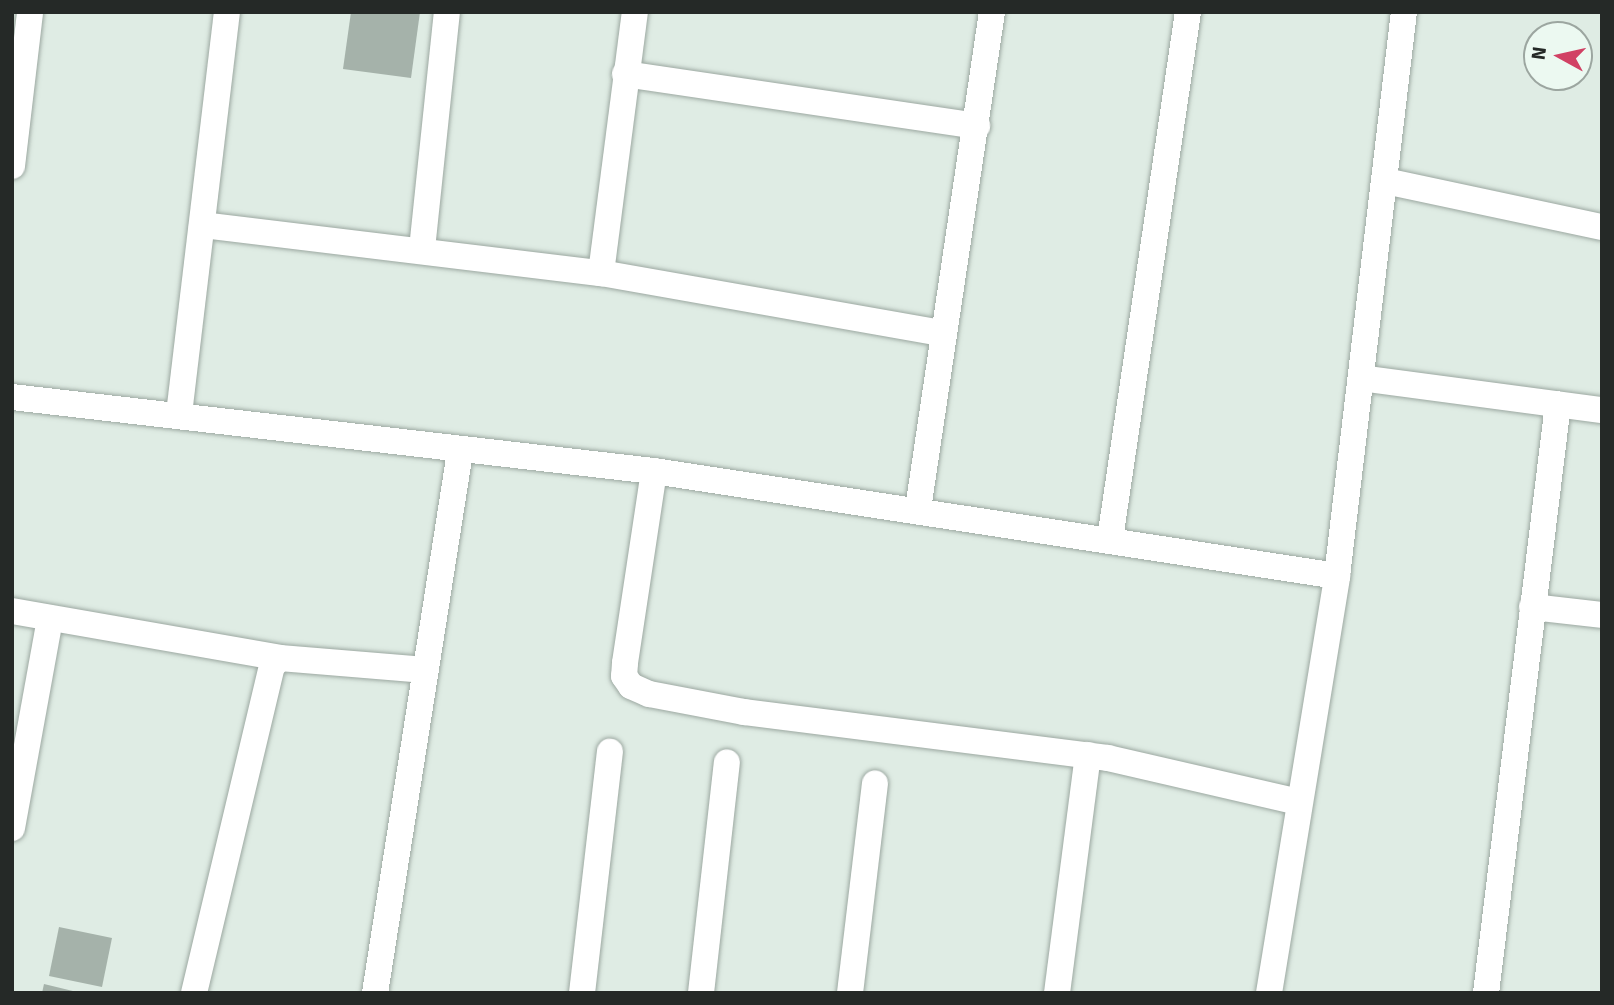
<!DOCTYPE html>
<style>
body{margin:0}
#map{position:relative;width:1614px;height:1005px;overflow:hidden;background:#dfece4;font-family:Signika,sans-serif}
div>[style]{position:absolute}
.building>*{inset:0;background:#a5b2aa}
.roads{filter:drop-shadow(0 0 2px #9ca8a1) drop-shadow(0 0 2px #9ca8a1)}
.street>*{height:26px;margin:-13px;padding:0 13px;transform-origin:13px;border-radius:13px;background:#fff}
span{translate:-50% -50%;white-space:nowrap;text-align:center;line-height:1.15;-webkit-text-stroke:5px #ecf9f1;paint-order:stroke}
.frame{position:absolute;inset:0;border:14px solid #252927;pointer-events:none}
.north{position:absolute;left:1523px;top:21px;width:70px;height:70px;box-sizing:border-box;background:#ecf9f1;border:2px solid #9ca6a0;border-radius:50%;rotate:278deg;font-size:19px;font-weight:700;line-height:28px;text-align:center;color:#252927}
.north::after{content:'';display:block;margin:auto;width:24px;height:32px;background:#d14164;clip-path:polygon(50% 0,100% 100%,50% 72%,0 100%)}
</style>
<div id="map">
<div class="building">
<i style="clip-path:polygon(351px 12px,420px 12px,411px 78px,343px 69px)"></i>
<i style="clip-path:polygon(59px 927px,112px 938px,102px 987px,49px 976px)"></i>
<i style="clip-path:polygon(44px 984px,77px 992px,76px 993px,42px 993px)"></i>
</div>
<div class="roads">
<div class="street">
<i style="left:625px;top:74px;width:356px;rotate:8.4deg"></i>
<i style="left:12px;top:166px;width:155px;rotate:-83.3deg"></i>
<i style="left:1385px;top:181px;width:222px;rotate:12deg"></i>
<i style="left:202px;top:225px;width:402px;rotate:6.9deg"></i>
<i style="left:601px;top:273px;width:346px;rotate:10deg"></i>
<i style="left:422px;top:249px;width:238px;rotate:-84deg"></i>
<i style="left:601px;top:273px;width:263px;rotate:-82.6deg"></i>
<i style="left:1361px;top:378px;width:243px;rotate:7.6deg"></i>
<i style="left:12px;top:397px;width:646px;rotate:6.58deg"></i>
<i style="left:654px;top:471px;width:691px;rotate:8.74deg"></i>
<i style="left:179px;top:414px;width:405px;rotate:-83.2deg"></i>
<i style="left:654px;top:471px;width:194px;rotate:98.6deg"></i>
<i style="left:625px;top:663px;width:13px;rotate:94deg"></i>
<i style="left:624px;top:676px;width:12px;rotate:55deg"></i>
<i style="left:631px;top:686px;width:20px;rotate:24deg"></i>
<i style="left:649px;top:694px;width:97px;rotate:10.7deg"></i>
<i style="left:744px;top:712px;width:367px;rotate:7.2deg"></i>
<i style="left:1108px;top:758px;width:196px;rotate:13deg"></i>
<i style="left:918px;top:509px;width:502px;rotate:-81.53deg"></i>
<i style="left:1110px;top:539px;width:533px;rotate:-81.58deg"></i>
<i style="left:1532px;top:607px;width:70px;rotate:6.5deg"></i>
<i style="left:12px;top:611px;width:272px;rotate:9.9deg"></i>
<i style="left:280px;top:658px;width:146px;rotate:4.7deg"></i>
<i style="left:12px;top:828px;width:213px;rotate:-79.7deg"></i>
<i style="left:194px;top:993px;width:336px;rotate:-76.6deg"></i>
<i style="left:272px;top:666px;width:11px;rotate:-45deg"></i>
<i style="left:375px;top:993px;width:548px;rotate:-81.07deg"></i>
<i style="left:582px;top:993px;width:243px;rotate:-83.4deg"></i>
<i style="left:701px;top:993px;width:232px;rotate:-83.6deg"></i>
<i style="left:850px;top:993px;width:211px;rotate:-83.2deg"></i>
<i style="left:1057px;top:993px;width:240px;rotate:-82.6deg"></i>
<i style="left:1269px;top:993px;width:423px;rotate:-80.7deg"></i>
<i style="left:1337px;top:576px;width:568px;rotate:-83.23deg"></i>
<i style="left:1486px;top:993px;width:593px;rotate:-83.03deg"></i>
</div>
</div>
<div class="frame"></div>
<div class="north">N</div>
</div>
